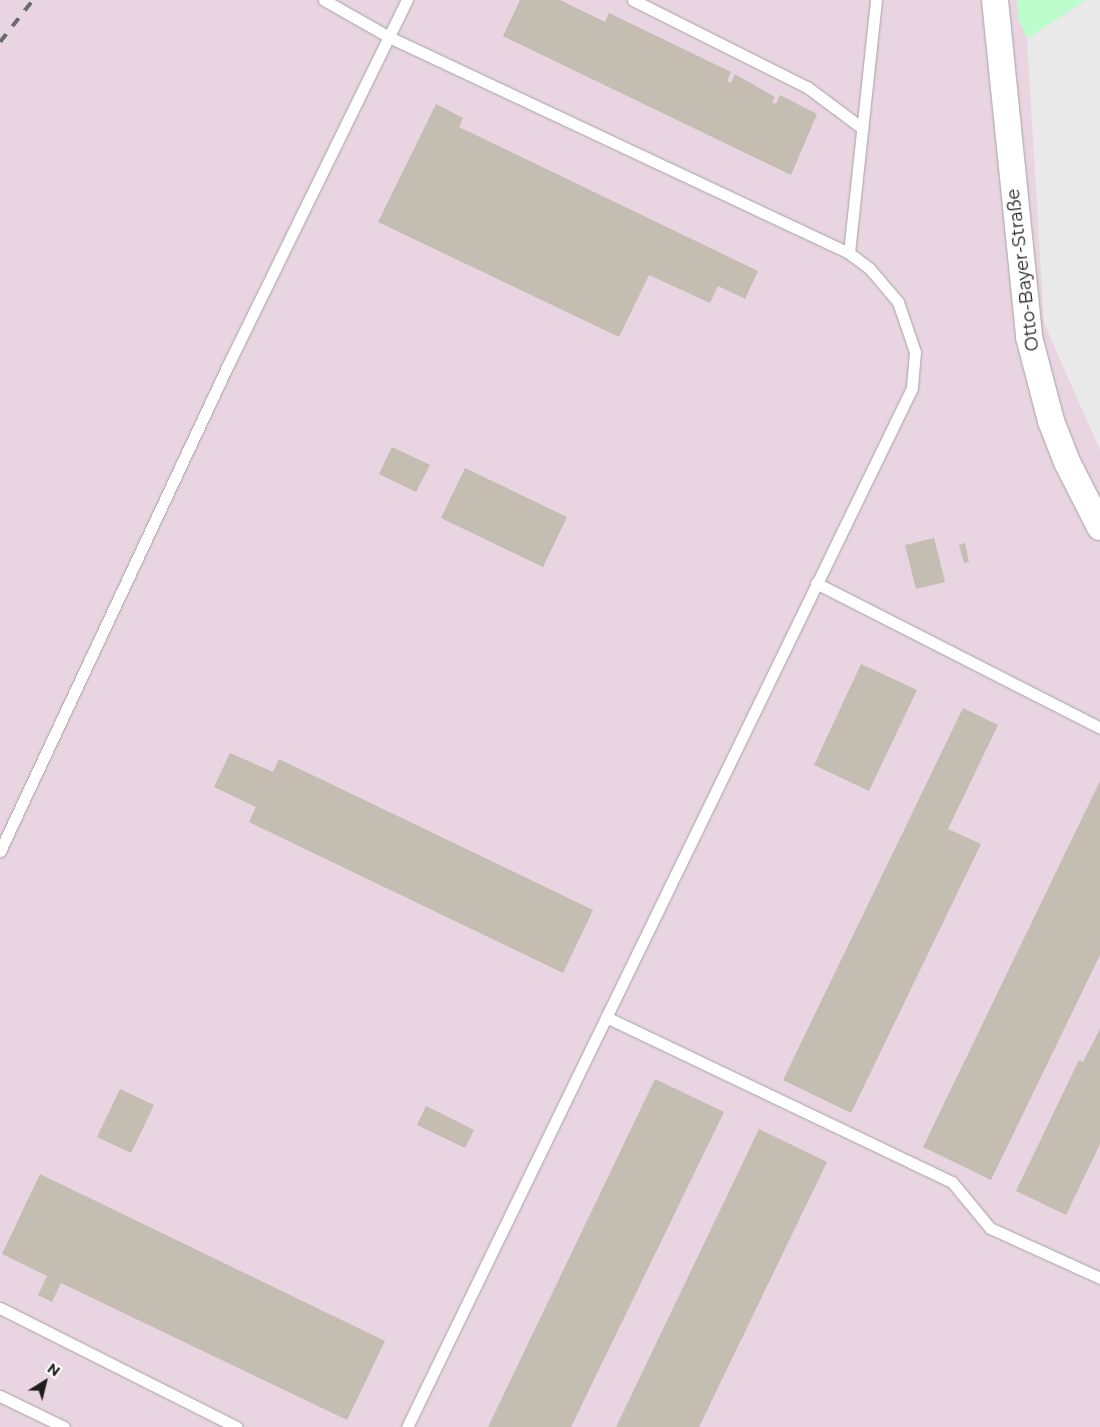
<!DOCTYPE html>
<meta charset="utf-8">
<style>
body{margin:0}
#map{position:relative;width:1100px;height:1427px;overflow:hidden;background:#efede3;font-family:Montserrat,sans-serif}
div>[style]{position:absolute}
.industrial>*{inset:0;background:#e9d4e1}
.park>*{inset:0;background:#bcfccd}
.parking>*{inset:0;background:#e9e9e9}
.building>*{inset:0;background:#c4bdb2}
.roads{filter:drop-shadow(0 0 1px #a4a4a4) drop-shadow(0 0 1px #a4a4a4)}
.service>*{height:11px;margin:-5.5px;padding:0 5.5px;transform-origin:5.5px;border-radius:5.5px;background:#fff}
.tertiary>*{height:26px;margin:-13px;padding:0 13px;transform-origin:13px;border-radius:13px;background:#fff}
.rail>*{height:4px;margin-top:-2px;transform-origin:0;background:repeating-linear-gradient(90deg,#6b6b6b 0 10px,transparent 0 20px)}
span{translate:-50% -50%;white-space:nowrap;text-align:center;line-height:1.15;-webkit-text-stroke:4px #fff;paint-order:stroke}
.street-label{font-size:18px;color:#1d1d1d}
.north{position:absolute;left:20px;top:1357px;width:50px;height:50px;-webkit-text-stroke:4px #fff;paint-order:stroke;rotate:36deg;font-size:14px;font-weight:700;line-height:20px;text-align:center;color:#1d1d1d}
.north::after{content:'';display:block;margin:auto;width:18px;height:22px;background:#1d1d1d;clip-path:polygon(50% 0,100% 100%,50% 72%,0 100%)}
</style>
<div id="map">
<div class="industrial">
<i style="clip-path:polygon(0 0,1100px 0,1100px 1427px,0 1427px)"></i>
</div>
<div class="park">
<i style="clip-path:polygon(1017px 0,1086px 0,1027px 39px,1018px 18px)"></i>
</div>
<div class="parking">
<i style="clip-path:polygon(1086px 0,1100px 0,1100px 450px,1044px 323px,1027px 39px)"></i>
</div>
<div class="building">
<i style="clip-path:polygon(520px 0,560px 0,605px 22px,609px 13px,731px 72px,727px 81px,731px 83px,735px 74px,775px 97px,772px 102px,776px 104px,780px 95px,817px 114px,791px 175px,503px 36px)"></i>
<i style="clip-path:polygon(436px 104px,463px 118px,459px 127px,758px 271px,745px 299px,718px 286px,710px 303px,649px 275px,619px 337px,378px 222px)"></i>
<i style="clip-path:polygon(392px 447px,430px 465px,416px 492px,379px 474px)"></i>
<i style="clip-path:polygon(465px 468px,567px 517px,543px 567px,441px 518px)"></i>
<i style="clip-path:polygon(934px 538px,945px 582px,916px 589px,905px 545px)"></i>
<i style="clip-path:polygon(965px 543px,969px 562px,964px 563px,959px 545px)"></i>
<i style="clip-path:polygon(861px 664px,917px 690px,869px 791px,814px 765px)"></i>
<i style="clip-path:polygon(963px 708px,998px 725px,948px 829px,981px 844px,851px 1113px,783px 1080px)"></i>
<i style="clip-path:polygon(230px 753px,273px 772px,279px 759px,593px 910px,563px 973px,249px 822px,256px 807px,214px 787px)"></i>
<i style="clip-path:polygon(1100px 781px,1100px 955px,991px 1180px,923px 1147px)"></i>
<i style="clip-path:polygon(1100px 1029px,1100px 1144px,1066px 1215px,1016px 1191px,1079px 1060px,1083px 1062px)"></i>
<i style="clip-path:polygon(655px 1079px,724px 1112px,571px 1427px,488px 1427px)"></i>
<i style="clip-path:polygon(120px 1089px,154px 1105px,131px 1153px,97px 1137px)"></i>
<i style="clip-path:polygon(426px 1106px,474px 1130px,465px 1148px,417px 1125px)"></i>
<i style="clip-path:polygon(759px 1129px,827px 1162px,699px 1427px,616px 1427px)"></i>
<i style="clip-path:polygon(40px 1174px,385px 1341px,347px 1420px,61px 1283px,52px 1302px,38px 1295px,47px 1276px,2px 1254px)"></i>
</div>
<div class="roads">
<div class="service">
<i style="left:324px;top:0;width:75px;rotate:29.6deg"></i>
<i style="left:389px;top:37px;width:508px;rotate:25.15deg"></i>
<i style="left:849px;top:253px;width:26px;rotate:37deg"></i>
<i style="left:870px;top:269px;width:43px;rotate:49.7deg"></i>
<i style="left:898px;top:302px;width:53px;rotate:71.2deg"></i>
<i style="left:915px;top:352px;width:36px;rotate:95deg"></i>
<i style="left:912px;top:388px;width:1155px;rotate:115.92deg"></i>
<i style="left:633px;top:0;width:195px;rotate:26.6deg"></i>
<i style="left:807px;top:87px;width:69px;rotate:36.7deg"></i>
<i style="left:849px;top:253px;width:254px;rotate:-83.9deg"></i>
<i style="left:816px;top:583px;width:319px;rotate:27deg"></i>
<i style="left:0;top:851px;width:537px;rotate:-64.87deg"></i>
<i style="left:228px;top:365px;width:407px;rotate:-63.9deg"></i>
<i style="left:606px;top:1017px;width:383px;rotate:25.5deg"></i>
<i style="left:952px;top:1182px;width:60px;rotate:50.4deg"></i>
<i style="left:990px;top:1228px;width:121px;rotate:24.4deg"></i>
<i style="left:0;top:1308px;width:265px;rotate:26.7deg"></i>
<i style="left:0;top:1396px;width:71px;rotate:25.8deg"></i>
</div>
<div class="tertiary">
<i style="left:995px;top:0;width:339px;rotate:84.2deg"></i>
<i style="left:1029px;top:337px;width:87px;rotate:75.3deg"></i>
<i style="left:1051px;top:421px;width:44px;rotate:68.7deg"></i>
<i style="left:1067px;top:462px;width:73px;rotate:63.1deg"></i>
</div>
</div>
<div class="rail">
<i style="left:0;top:42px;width:53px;rotate:-51.8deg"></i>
</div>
<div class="street-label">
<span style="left:1023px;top:270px;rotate:-97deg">Otto-Bayer-Straße</span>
</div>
<div class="north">N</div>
</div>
